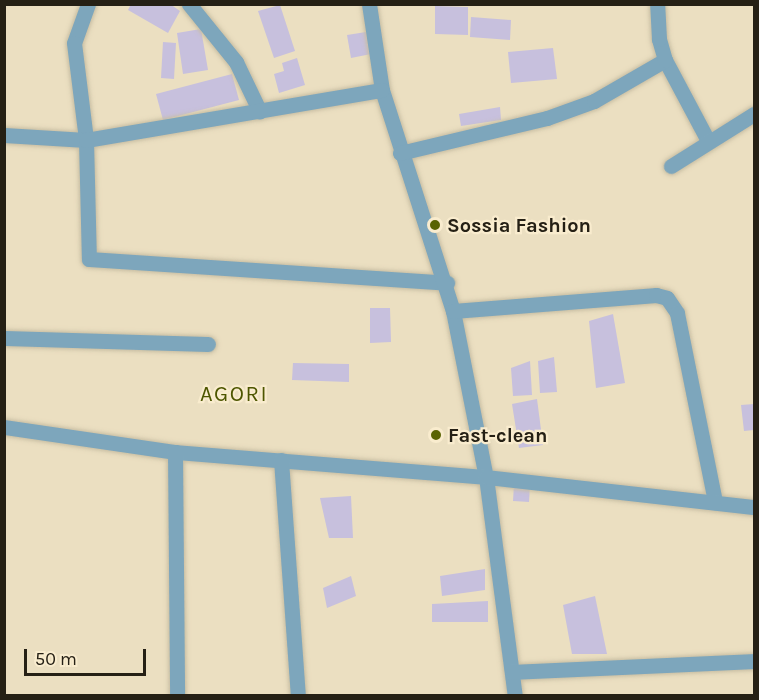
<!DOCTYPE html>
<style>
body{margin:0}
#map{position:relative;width:759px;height:700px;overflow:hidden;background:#ebdfc1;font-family:Karla,sans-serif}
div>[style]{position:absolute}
.building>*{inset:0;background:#c7c0dd}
.roads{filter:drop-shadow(0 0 2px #c7bda2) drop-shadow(0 0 2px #c7bda2)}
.minor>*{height:15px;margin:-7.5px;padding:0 7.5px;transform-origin:7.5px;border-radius:7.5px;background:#7da6bc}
.dots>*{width:16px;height:16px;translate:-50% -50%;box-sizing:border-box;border:3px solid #f9ecce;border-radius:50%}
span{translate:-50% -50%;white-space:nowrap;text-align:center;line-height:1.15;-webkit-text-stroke:4.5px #f9ecce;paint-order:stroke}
.poi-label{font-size:20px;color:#252015;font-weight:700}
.left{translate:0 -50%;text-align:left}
.quarter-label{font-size:22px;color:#4d5600;letter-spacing:1.5px}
.frame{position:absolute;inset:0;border:6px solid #252015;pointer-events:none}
.scale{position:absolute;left:24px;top:649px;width:122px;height:27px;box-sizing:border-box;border:3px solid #252015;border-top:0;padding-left:8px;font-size:18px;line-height:21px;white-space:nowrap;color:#252015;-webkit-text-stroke:4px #f9ecce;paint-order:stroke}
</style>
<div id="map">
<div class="building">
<i style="clip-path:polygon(131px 4px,170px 4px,180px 11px,168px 33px,128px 10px)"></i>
<i style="clip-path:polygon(280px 5px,295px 51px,274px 58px,258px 11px)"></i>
<i style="clip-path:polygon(435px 6px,468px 7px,468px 35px,435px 34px)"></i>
<i style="clip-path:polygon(471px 17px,511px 20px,510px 40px,470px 37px)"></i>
<i style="clip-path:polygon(201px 29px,208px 70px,183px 74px,177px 33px)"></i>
<i style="clip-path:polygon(366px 32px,371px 54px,351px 58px,347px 35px)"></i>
<i style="clip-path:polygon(163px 42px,176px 43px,174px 79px,161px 78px)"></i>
<i style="clip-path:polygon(553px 48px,557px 79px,511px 83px,508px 52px)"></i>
<i style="clip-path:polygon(297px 58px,305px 85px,279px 93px,274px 74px,284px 71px,282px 63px)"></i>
<i style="clip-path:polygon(232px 74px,239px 100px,163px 120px,156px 94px)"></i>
<i style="clip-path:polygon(500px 107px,501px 120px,461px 126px,459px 114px)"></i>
<i style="clip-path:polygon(370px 308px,390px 308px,391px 342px,370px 343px)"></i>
<i style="clip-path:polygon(613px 314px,625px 383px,596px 388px,589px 321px)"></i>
<i style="clip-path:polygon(554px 357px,557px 392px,540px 393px,538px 361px)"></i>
<i style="clip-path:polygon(530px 361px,532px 395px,513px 396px,511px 368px)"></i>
<i style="clip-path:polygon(293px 363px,349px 364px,349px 382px,292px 380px)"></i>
<i style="clip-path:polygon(537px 399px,543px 445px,519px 448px,512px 404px)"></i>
<i style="clip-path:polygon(754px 404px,754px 430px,744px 431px,741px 405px)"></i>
<i style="clip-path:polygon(514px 484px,530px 485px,529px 502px,513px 501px)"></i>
<i style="clip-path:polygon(351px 496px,353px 538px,329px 538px,320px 498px)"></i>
<i style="clip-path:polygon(485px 569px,485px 590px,442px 596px,440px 576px)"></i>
<i style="clip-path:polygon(351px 576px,356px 596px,327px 608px,323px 588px)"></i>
<i style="clip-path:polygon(595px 596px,607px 654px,572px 654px,563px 605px)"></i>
<i style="clip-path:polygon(488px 601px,488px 622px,432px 622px,432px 604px)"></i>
</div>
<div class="roads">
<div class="minor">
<i style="left:88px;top:4px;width:41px;rotate:109.7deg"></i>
<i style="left:74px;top:43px;width:98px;rotate:82.9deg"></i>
<i style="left:86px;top:140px;width:119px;rotate:88.6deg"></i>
<i style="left:89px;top:259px;width:359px;rotate:3.8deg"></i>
<i style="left:189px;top:4px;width:75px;rotate:51deg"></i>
<i style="left:236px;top:62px;width:55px;rotate:64.4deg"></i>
<i style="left:369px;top:4px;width:87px;rotate:81.4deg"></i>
<i style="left:382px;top:90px;width:232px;rotate:72.2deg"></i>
<i style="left:453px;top:311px;width:169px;rotate:78.8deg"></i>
<i style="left:486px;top:477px;width:221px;rotate:82.5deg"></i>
<i style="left:665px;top:60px;width:92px;rotate:62deg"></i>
<i style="left:4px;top:135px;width:82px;rotate:3.5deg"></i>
<i style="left:86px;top:140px;width:300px;rotate:-9.6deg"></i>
<i style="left:400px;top:153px;width:151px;rotate:-13.4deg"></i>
<i style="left:547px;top:118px;width:50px;rotate:-19.9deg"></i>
<i style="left:594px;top:101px;width:82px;rotate:-30deg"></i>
<i style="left:665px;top:60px;width:22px;rotate:-106deg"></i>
<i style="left:659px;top:39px;width:35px;rotate:-93deg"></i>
<i style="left:671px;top:166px;width:98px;rotate:-32.1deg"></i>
<i style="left:453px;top:311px;width:204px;rotate:-4.5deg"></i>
<i style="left:656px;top:295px;width:11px;rotate:15deg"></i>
<i style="left:667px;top:298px;width:18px;rotate:56deg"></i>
<i style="left:677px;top:313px;width:193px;rotate:78.6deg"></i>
<i style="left:4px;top:338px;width:204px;rotate:1.7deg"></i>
<i style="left:4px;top:427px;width:173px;rotate:8.3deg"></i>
<i style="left:175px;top:452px;width:312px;rotate:4.6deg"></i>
<i style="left:486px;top:477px;width:270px;rotate:6.4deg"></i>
<i style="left:175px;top:452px;width:244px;rotate:89.5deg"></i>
<i style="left:281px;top:460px;width:237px;rotate:85.9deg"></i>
<i style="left:512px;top:672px;width:242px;rotate:-2.6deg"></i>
</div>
</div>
<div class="dots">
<i style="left:435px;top:225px;background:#596302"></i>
<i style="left:436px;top:435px;background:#596302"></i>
</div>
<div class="poi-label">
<span class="left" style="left:447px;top:225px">Sossia Fashion</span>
<span class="left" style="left:448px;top:435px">Fast-clean</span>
</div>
<div class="quarter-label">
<span style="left:234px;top:395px">AGORI</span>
</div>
<div class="frame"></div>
<div class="scale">50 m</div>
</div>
